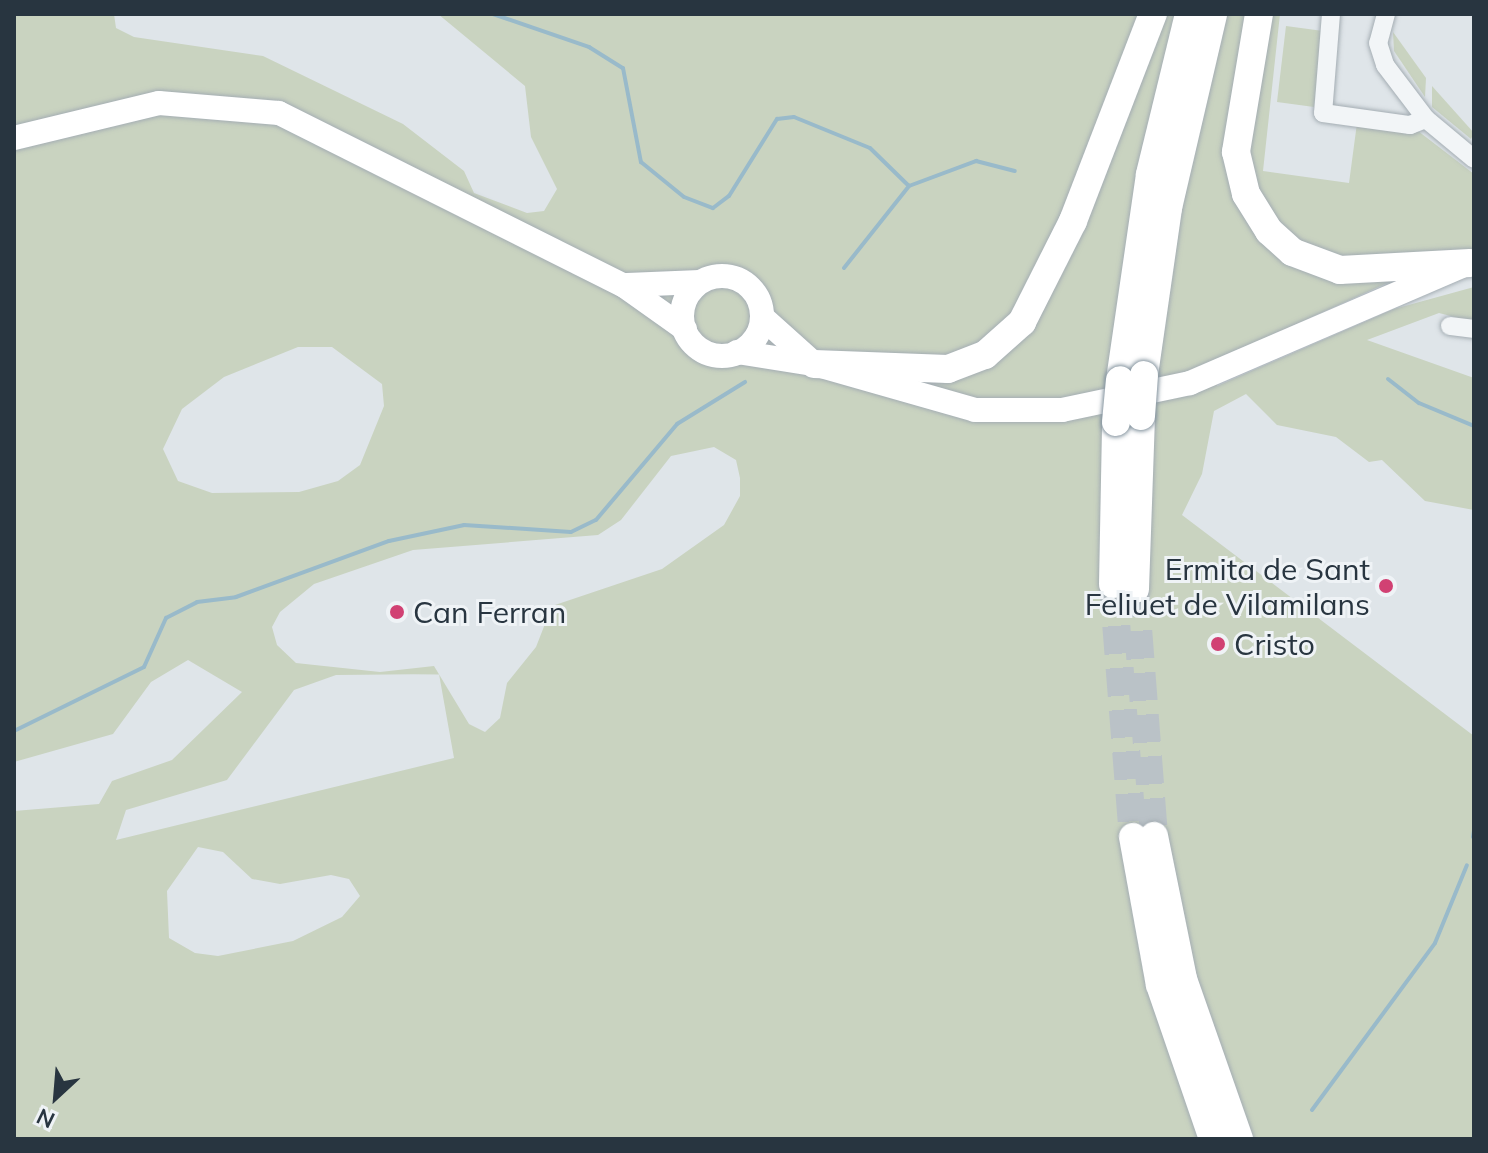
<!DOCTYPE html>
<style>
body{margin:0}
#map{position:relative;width:1488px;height:1153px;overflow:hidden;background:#dfe5e9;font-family:Mulish,sans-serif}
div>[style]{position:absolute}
.green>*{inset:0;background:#c9d3c0}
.stream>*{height:4px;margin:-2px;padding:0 2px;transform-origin:2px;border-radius:2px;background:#99baca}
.highway-tunnel>*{height:28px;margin-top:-14px;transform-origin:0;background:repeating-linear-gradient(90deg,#bac2c7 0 28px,transparent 0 42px)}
.roads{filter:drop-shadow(0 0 2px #a4adb3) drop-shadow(0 0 2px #a4adb3)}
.minor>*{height:18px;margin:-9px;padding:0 9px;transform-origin:9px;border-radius:9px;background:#f2f5f7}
.major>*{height:24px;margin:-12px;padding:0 12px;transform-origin:12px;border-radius:12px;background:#fff}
.major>.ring{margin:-12px;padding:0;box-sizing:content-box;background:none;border:24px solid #fff;border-radius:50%}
.highway>*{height:28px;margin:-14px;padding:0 14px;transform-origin:14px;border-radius:14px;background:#fff}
.bridges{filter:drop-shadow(0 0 2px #8695a0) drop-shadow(0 0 2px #8695a0)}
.highway-bridge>*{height:28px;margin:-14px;padding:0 14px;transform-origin:14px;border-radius:14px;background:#fff}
.dots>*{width:22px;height:22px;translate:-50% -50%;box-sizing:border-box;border:4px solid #eff3f6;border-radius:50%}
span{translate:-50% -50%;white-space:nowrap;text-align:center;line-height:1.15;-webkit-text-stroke:6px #eff3f6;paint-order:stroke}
.poi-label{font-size:30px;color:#283540}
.right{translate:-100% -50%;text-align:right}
.left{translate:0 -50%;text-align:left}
.frame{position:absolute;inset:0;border:16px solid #283540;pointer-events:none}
.north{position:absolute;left:16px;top:1057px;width:80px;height:80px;-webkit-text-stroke:6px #eff3f6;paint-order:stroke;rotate:206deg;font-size:22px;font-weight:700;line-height:32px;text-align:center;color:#283540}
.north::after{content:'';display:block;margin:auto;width:28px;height:36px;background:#283540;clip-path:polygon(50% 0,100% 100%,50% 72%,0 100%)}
</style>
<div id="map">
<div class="green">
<i style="clip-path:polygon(evenodd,14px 14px,114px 14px,116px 28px,134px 37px,263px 56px,403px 124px,464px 171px,474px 193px,527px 213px,544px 211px,557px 189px,531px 137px,525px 86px,438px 14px,1253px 14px,1229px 142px,1271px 242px,1396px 279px,1219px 359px,1217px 386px,1394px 309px,1474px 287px,1474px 322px,1439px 313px,1367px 340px,1474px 378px,1474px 510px,1425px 501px,1382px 460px,1369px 462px,1336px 437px,1277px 425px,1246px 394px,1214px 411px,1202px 474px,1182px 515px,1474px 736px,1474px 1139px,14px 1139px,14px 811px,99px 804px,112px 781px,172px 760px,242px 692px,188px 660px,151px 682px,113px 734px,14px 762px,14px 14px,298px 347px,332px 347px,382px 384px,384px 406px,360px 465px,338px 481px,299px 492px,212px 493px,178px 481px,163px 449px,182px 409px,224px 377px,298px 347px,14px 14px,714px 447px,736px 460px,740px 478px,740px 496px,724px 525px,662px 569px,552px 606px,536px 647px,507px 683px,500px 718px,485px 732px,469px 724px,434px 666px,380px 672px,296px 663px,277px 645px,272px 627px,280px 612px,314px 584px,413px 550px,598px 535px,621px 520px,671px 456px,714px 447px,14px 14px,439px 674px,454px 758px,116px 840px,126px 810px,227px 780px,294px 690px,336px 675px,439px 674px,14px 14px,198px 847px,223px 852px,252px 879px,280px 884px,331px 875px,349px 879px,360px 896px,342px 917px,293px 941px,218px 956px,195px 953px,169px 938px,167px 891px,198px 847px)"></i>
<i style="clip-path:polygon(1269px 14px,1280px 14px,1263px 171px,1349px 183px,1357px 123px,1418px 131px,1474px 174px,1474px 250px,1389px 266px,1305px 250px,1270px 220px,1249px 181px,1245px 123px)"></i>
<i style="clip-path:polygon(1286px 26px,1323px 31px,1314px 107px,1277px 102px)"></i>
<i style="clip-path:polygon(1393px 32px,1426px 78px,1425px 97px,1394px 51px)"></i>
<i style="clip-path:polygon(1432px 86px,1474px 133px,1471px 139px,1432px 107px)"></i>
</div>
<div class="stream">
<i style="left:493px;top:14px;width:102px;rotate:19deg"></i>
<i style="left:589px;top:47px;width:40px;rotate:32deg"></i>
<i style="left:623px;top:68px;width:96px;rotate:79.2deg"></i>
<i style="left:641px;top:162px;width:55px;rotate:39.1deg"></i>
<i style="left:684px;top:197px;width:31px;rotate:21deg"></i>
<i style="left:713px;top:208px;width:20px;rotate:-37deg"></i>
<i style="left:729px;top:196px;width:91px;rotate:-58.1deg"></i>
<i style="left:777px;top:119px;width:17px;rotate:-7deg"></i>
<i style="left:794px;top:117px;width:82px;rotate:22.2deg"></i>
<i style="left:870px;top:148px;width:54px;rotate:44.3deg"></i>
<i style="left:909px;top:186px;width:72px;rotate:-20.5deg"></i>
<i style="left:976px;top:161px;width:40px;rotate:14.4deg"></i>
<i style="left:844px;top:268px;width:105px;rotate:-51.6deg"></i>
<i style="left:1388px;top:379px;width:39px;rotate:38deg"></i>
<i style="left:1419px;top:403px;width:60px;rotate:22.7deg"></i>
<i style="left:14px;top:731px;width:145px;rotate:-26.2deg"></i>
<i style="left:144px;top:667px;width:54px;rotate:-65.8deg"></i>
<i style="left:166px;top:618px;width:35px;rotate:-27deg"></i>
<i style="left:197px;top:602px;width:39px;rotate:-7deg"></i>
<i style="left:236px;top:597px;width:163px;rotate:-20.1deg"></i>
<i style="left:389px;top:541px;width:77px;rotate:-12deg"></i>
<i style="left:464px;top:525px;width:107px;rotate:3.7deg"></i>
<i style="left:571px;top:532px;width:28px;rotate:-26deg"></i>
<i style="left:596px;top:520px;width:126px;rotate:-49.8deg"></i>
<i style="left:677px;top:424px;width:80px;rotate:-31.7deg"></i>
<i style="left:1473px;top:837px;width:6px;rotate:-81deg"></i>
<i style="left:1312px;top:1110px;width:207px;rotate:-53.6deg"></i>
<i style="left:1435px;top:943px;width:84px;rotate:-67.7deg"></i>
</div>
<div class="highway-tunnel">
<i style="left:1113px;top:584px;width:254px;rotate:85.5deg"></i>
<i style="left:1135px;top:589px;width:248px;rotate:85.6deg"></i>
</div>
<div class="roads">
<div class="minor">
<i style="left:1331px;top:14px;width:99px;rotate:94.6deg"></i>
<i style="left:1323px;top:113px;width:88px;rotate:7.9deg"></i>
<i style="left:1410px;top:125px;width:17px;rotate:-21deg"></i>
<i style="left:1386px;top:14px;width:30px;rotate:105deg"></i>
<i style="left:1378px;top:43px;width:23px;rotate:72deg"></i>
<i style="left:1385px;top:65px;width:68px;rotate:52.8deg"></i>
<i style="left:1426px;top:119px;width:62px;rotate:39.8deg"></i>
<i style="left:1450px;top:326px;width:24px;rotate:7deg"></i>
</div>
<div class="major">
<i style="left:14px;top:138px;width:149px;rotate:-13.6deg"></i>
<i style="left:159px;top:103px;width:120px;rotate:4.8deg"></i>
<i style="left:279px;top:113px;width:385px;rotate:26.6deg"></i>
<i style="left:623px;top:285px;width:76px;rotate:35.4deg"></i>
<i class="ring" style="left:682px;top:276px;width:56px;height:56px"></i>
<i style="left:627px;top:285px;width:73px;rotate:-2.4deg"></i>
<i style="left:762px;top:317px;width:64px;rotate:41.9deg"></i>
<i style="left:737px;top:352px;width:78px;rotate:8.9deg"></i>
<i style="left:814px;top:364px;width:167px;rotate:15.9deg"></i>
<i style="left:975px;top:410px;width:87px"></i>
<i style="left:1062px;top:410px;width:131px;rotate:-11.9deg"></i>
<i style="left:1190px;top:383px;width:298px;rotate:-23.3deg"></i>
</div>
<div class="highway">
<i style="left:1259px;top:14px;width:140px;rotate:99.5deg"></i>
<i style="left:1236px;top:152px;width:43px;rotate:76.6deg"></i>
<i style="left:1246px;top:194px;width:44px;rotate:58.1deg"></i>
<i style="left:1269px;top:231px;width:31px;rotate:42deg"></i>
<i style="left:1292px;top:252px;width:51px;rotate:20.6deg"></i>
<i style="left:1340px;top:270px;width:130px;rotate:-3.1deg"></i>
<i style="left:814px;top:364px;width:134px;rotate:2.1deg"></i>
<i style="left:948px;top:369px;width:40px;rotate:-21deg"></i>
<i style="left:985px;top:355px;width:50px;rotate:-41.7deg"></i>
<i style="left:1022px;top:322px;width:113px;rotate:-63.2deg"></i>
<i style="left:1073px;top:221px;width:222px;rotate:-68.9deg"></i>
<i style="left:1144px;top:375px;width:169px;rotate:-81.8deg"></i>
<i style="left:1168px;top:208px;width:199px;rotate:-76.9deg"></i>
<i style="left:1120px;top:380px;width:208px;rotate:-81.7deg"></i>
<i style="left:1150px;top:174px;width:165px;rotate:-76.3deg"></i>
<i style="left:1113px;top:584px;width:162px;rotate:-88.9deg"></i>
<i style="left:1135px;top:589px;width:173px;rotate:-88deg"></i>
<i style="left:1154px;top:836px;width:146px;rotate:78.5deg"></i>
<i style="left:1183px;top:979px;width:170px;rotate:70.7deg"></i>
<i style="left:1133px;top:837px;width:150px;rotate:79.7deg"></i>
<i style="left:1160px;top:985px;width:163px;rotate:71deg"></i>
</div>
</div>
<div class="bridges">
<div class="highway-bridge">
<i style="left:1141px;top:416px;width:41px;rotate:-85.8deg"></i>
<i style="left:1116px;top:422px;width:42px;rotate:-84.6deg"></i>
</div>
</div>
<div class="dots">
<i style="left:1386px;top:586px;background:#d14173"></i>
<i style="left:397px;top:612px;background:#d14173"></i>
<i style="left:1218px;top:644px;background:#d14173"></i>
</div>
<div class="poi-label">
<span class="right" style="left:1370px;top:586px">Ermita de Sant<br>Feliuet de Vilamilans</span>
<span class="left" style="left:413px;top:612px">Can Ferran</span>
<span class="left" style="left:1234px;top:644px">Cristo</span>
</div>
<div class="frame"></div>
<div class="north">N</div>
</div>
